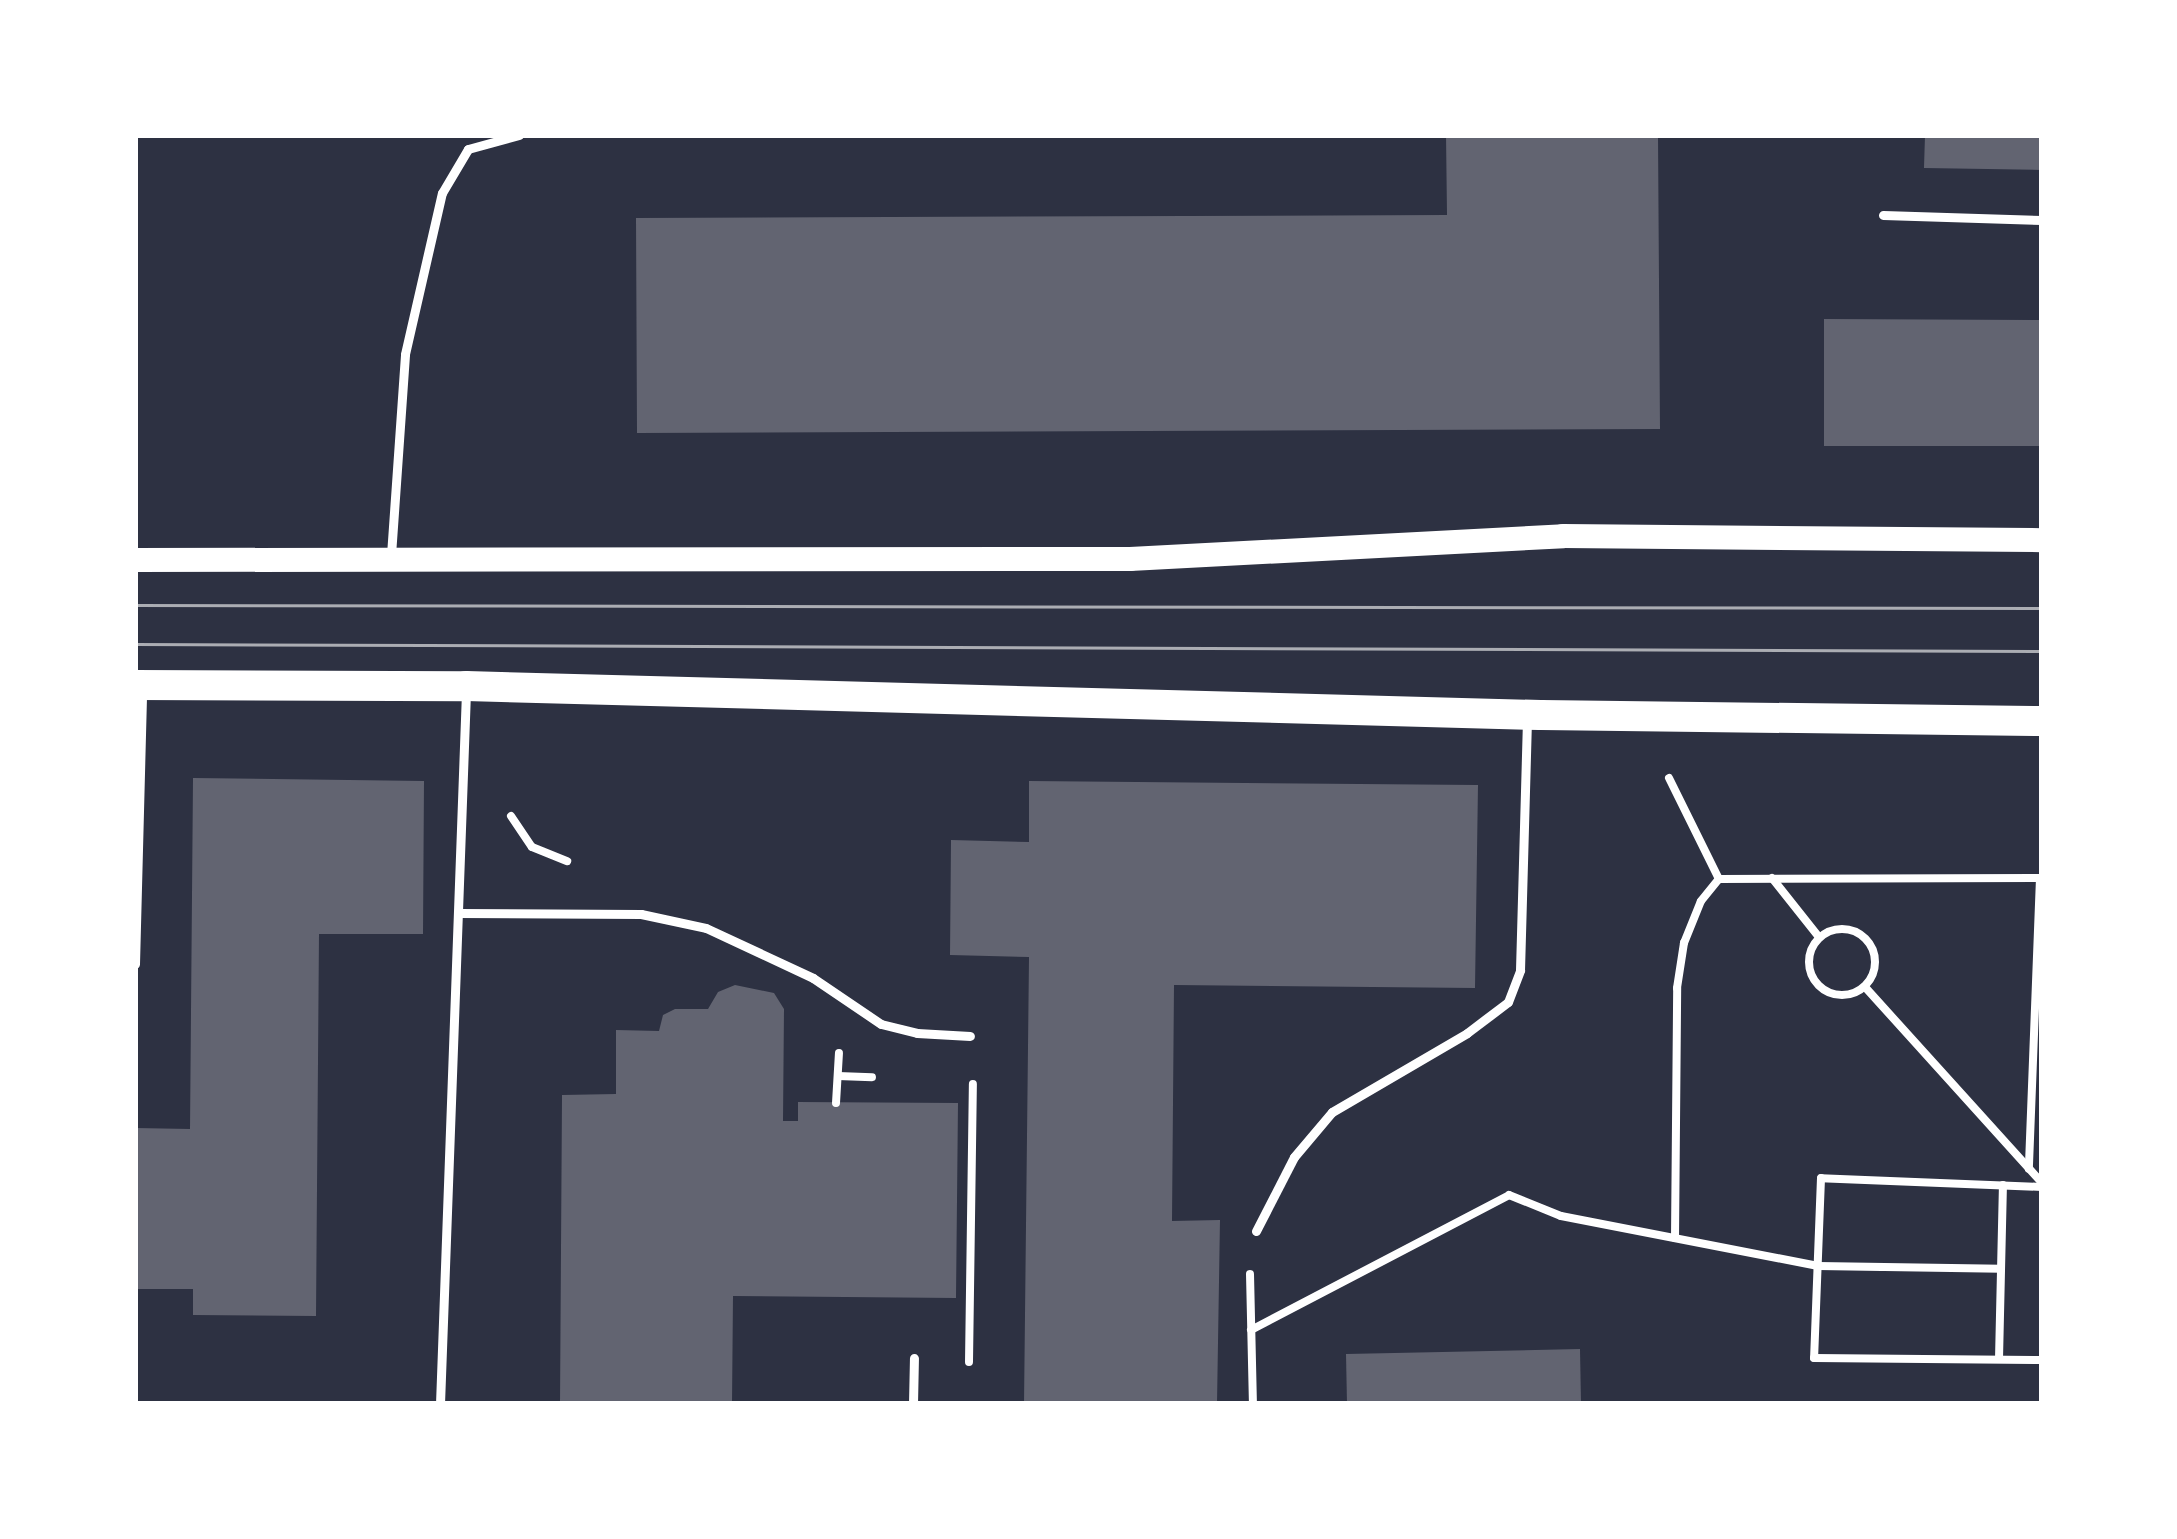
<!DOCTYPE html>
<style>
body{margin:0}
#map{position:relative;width:2177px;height:1539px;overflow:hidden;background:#2d3142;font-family:"Alegreya Sans",sans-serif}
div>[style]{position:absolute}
.building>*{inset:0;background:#626471}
.path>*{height:8px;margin:-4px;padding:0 4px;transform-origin:4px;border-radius:4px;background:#fff}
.path>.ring{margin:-4px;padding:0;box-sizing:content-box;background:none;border:8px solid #fff;border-radius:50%}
.service>*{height:9px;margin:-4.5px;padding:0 4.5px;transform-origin:4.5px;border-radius:4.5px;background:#fff}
.secondary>*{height:24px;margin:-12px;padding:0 12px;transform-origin:12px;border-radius:12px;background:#fff}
.primary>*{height:30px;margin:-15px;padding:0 15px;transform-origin:15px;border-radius:15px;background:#fff}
.tram>*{height:3px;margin:-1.5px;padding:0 1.5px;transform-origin:1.5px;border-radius:1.5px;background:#abadb3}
span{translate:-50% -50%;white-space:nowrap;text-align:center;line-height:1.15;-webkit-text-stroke:12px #fff;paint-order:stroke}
.frame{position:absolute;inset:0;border:138px solid #fff;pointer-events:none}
</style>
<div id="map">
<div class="building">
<i style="clip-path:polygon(1446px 135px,1658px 135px,1660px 429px,637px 433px,636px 218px,1447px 215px)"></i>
<i style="clip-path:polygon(1925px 135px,2042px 135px,2042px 170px,1924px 168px)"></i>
<i style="clip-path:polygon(1824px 319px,2042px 320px,2042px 446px,1824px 446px)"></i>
<i style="clip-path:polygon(193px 778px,424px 781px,423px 934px,319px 934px,316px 1316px,193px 1315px,193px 1289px,135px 1289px,135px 1128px,190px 1129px)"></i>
<i style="clip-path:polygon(1029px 781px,1478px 785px,1475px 988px,1174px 985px,1172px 1221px,1220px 1220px,1217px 1404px,1024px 1404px,1029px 957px,950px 955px,951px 840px,1029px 842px)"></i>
<i style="clip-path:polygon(735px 985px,774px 993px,784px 1009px,783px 1121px,798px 1121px,798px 1102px,958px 1103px,956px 1298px,733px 1296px,732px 1404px,560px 1404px,562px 1095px,616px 1094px,616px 1030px,659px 1031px,663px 1015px,675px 1009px,708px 1009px,718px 992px)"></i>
<i style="clip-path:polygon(1580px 1349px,1581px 1404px,1347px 1404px,1346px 1354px)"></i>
</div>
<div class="path">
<i style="left:1669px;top:778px;width:113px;rotate:63.7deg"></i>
<i style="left:511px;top:816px;width:37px;rotate:56deg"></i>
<i style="left:532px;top:847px;width:38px;rotate:22deg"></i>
<i style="left:1772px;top:878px;width:75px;rotate:51.5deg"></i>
<i class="ring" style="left:1809px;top:929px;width:58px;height:58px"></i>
<i style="left:1865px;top:987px;width:264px;rotate:47.9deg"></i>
<i style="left:838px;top:1076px;width:34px;rotate:2deg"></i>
<i style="left:836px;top:1103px;width:50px;rotate:-86.6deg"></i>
<i style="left:2042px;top:1187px;width:221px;rotate:-177.7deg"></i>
<i style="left:1821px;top:1178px;width:180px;rotate:92.2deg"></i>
<i style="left:1814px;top:1358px;width:228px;rotate:0.5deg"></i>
<i style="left:1675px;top:1238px;width:250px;rotate:-89.5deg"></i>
<i style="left:1677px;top:988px;width:46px;rotate:-81.2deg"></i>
<i style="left:1684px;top:943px;width:45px;rotate:-68deg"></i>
<i style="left:1701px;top:901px;width:28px;rotate:-51deg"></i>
<i style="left:1719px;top:879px;width:321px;rotate:-0.2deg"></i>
<i style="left:2040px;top:878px;width:291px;rotate:92.2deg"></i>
<i style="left:1250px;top:1274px;width:130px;rotate:88.7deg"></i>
<i style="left:1251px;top:1330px;width:291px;rotate:-27.6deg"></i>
<i style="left:1509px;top:1195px;width:56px;rotate:22deg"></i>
<i style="left:1561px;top:1216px;width:262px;rotate:11deg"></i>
<i style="left:1818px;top:1266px;width:183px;rotate:0.9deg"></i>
<i style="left:1999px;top:1359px;width:174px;rotate:-88.7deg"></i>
<i style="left:969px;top:1362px;width:278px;rotate:-89.2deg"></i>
</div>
<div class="service">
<i style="left:1883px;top:215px;width:159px;rotate:1.8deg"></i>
<i style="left:391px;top:555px;width:201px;rotate:-86deg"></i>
<i style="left:405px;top:354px;width:165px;rotate:-77.1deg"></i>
<i style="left:442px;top:193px;width:51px;rotate:-59.4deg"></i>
<i style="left:468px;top:149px;width:53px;rotate:-15.4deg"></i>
<i style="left:458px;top:913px;width:183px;rotate:0.3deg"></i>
<i style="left:641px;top:914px;width:66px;rotate:12.2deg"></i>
<i style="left:706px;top:928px;width:118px;rotate:25deg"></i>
<i style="left:813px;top:978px;width:82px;rotate:34.1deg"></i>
<i style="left:881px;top:1024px;width:37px;rotate:14deg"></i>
<i style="left:917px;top:1033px;width:53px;rotate:3.2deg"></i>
<i style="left:135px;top:964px;width:273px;rotate:-88.5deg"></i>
<i style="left:1256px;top:1231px;width:83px;rotate:-62.8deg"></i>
<i style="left:1294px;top:1157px;width:59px;rotate:-49.8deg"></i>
<i style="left:1332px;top:1112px;width:156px;rotate:-30.3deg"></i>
<i style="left:1467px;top:1033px;width:51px;rotate:-37.1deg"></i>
<i style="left:1508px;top:1002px;width:34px;rotate:-69deg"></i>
<i style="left:1520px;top:970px;width:251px;rotate:-88.4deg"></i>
<i style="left:440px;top:1404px;width:712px;rotate:-87.91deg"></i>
<i style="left:913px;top:1404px;width:46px;rotate:-88.8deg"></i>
</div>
<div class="secondary">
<i style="left:135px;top:560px;width:995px;rotate:-0.06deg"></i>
<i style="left:1130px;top:559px;width:434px;rotate:-3deg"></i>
<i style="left:1563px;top:536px;width:479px;rotate:0.5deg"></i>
</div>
<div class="primary">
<i style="left:135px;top:685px;width:331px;rotate:0.2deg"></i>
<i style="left:466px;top:686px;width:1075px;rotate:1.55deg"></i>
<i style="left:1541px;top:715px;width:501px;rotate:0.69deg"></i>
</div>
<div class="tram">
<i style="left:135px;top:605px;width:1907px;rotate:0.09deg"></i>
<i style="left:135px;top:644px;width:1907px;rotate:0.21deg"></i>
</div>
<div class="frame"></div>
</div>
